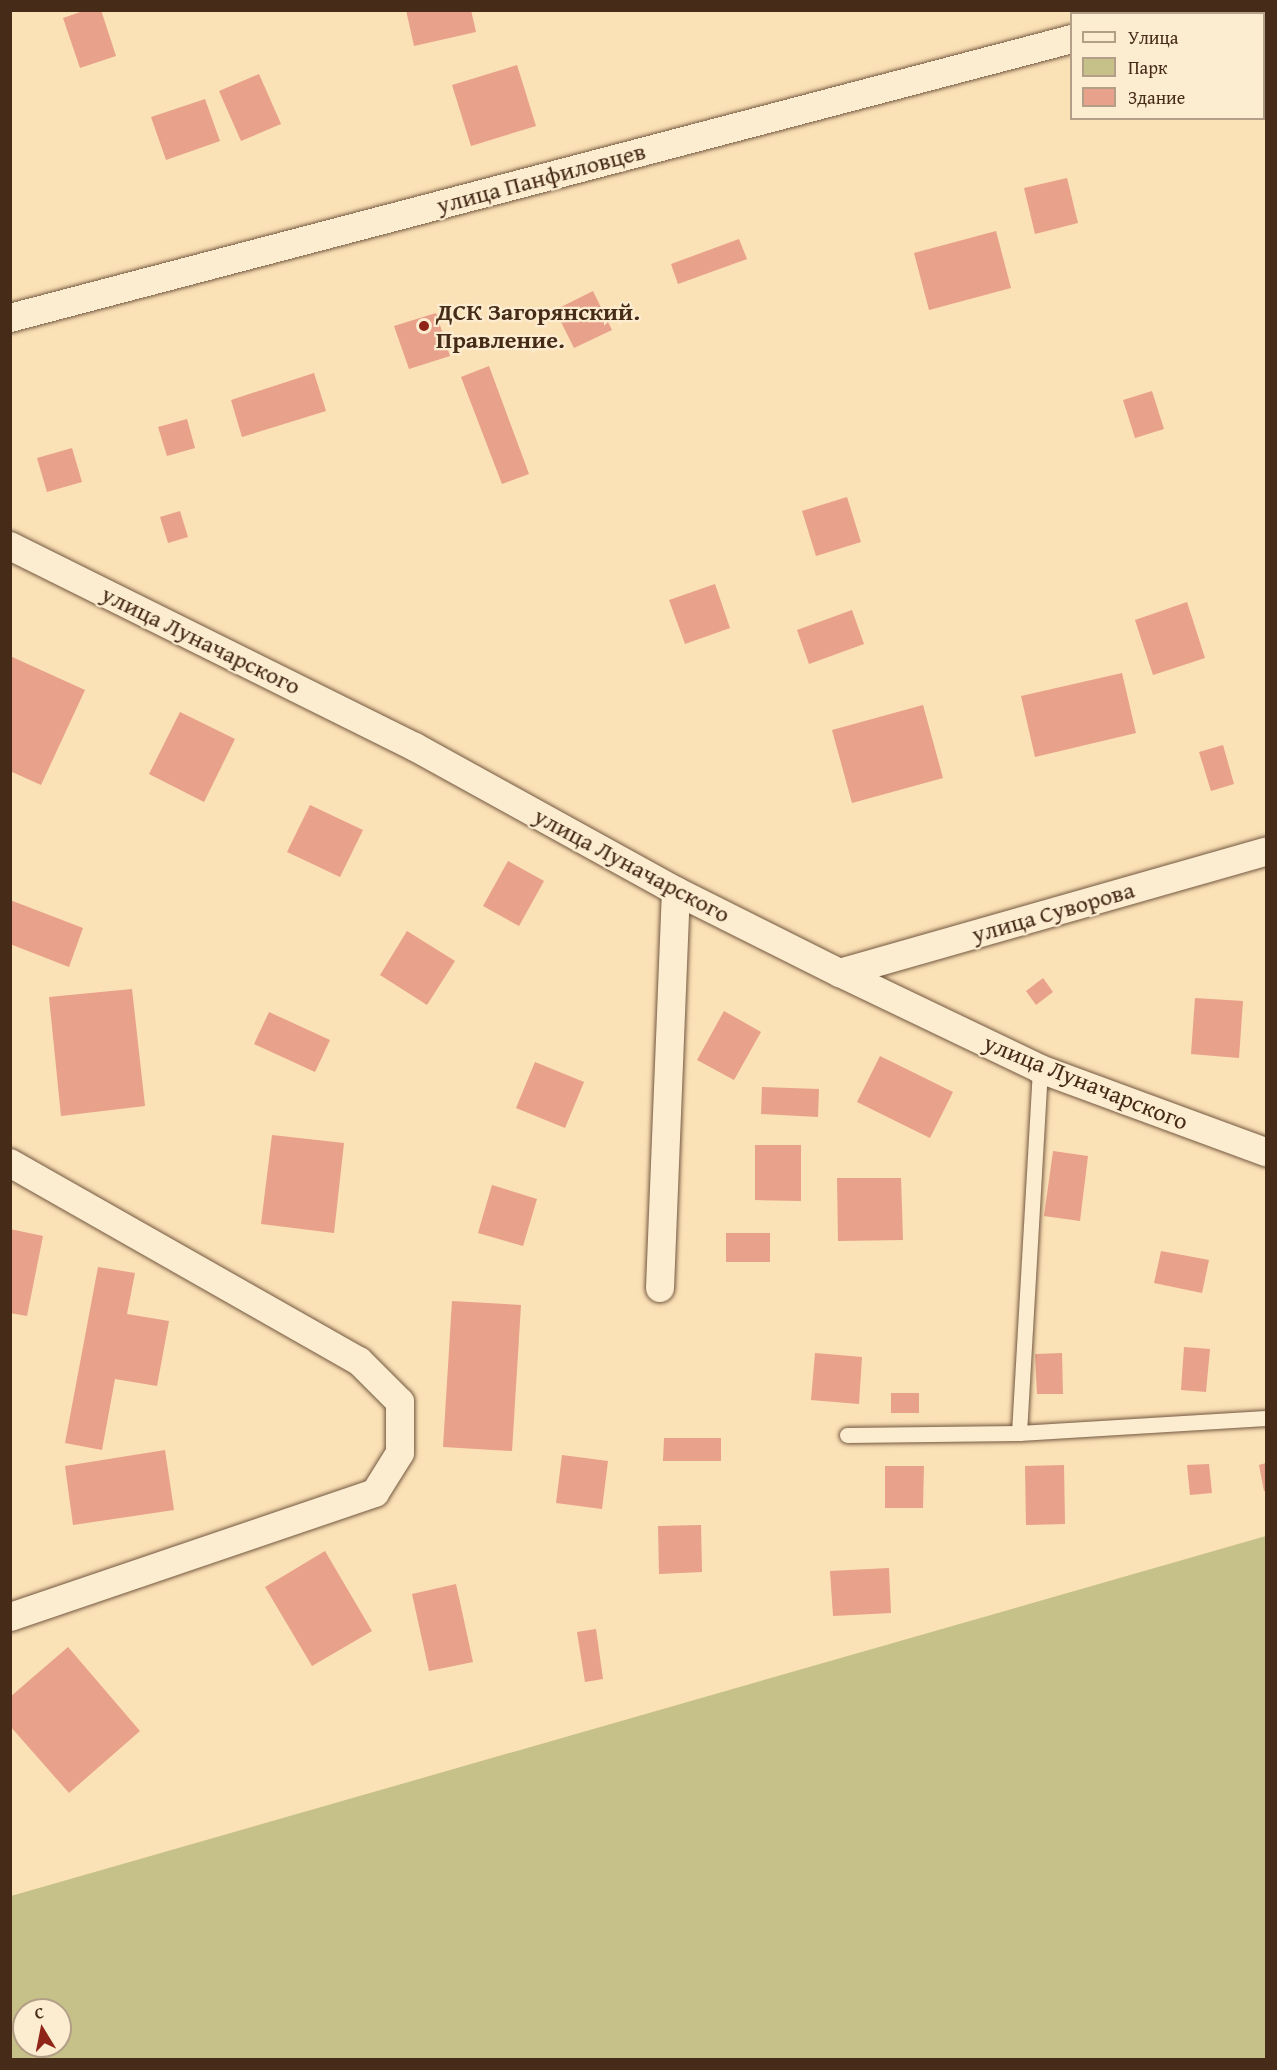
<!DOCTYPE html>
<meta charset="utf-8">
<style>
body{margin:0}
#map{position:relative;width:1277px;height:2070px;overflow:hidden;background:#fbe1b6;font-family:"Gentium Book Plus",serif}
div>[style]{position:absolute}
.green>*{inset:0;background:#c5c189}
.building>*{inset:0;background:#e8a18a}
.roads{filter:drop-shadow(0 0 2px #735840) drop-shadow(0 0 2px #735840)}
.service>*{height:15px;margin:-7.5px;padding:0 7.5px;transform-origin:7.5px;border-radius:7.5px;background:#fcecd0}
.minor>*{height:28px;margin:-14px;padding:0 14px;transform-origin:14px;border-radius:14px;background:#fcecd0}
.dots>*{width:16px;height:16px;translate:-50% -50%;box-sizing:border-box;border:3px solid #fcecd0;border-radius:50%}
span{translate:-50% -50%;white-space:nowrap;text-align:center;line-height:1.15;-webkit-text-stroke:4.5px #fcecd0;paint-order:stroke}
.street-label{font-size:24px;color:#462b19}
.poi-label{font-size:24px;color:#462b19;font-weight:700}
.left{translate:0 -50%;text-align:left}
.frame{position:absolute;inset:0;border:12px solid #462b19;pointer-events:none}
.legend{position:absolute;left:1070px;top:12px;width:195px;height:108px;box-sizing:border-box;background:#fcecd0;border:2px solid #b39f87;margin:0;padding:8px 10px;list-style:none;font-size:18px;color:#462b19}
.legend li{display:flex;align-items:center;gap:12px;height:30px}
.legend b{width:30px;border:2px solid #b39f87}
.north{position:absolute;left:12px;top:1998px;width:60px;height:60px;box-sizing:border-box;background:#fcecd0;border:2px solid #b39f87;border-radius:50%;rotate:350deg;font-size:16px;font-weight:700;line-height:24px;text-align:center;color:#462b19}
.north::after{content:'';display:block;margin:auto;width:21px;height:27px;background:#8f2418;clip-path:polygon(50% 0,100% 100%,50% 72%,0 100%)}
</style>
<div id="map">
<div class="green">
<i style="clip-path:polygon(evenodd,1266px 1536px,1266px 2059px,11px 2059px,11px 1896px,1266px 1536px,24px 2010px,60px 2010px,60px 2046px,24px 2046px,24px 2010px)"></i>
</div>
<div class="building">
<i style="clip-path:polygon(86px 10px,101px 10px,116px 56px,80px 68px,63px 18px)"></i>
<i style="clip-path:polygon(406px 10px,471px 10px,476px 32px,414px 46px)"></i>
<i style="clip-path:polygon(517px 65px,536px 126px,471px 146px,452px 85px)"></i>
<i style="clip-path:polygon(259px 74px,281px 124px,241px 141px,219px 91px)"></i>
<i style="clip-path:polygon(205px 99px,220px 141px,166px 160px,151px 117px)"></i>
<i style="clip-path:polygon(1067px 178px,1078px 223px,1035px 234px,1024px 188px)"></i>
<i style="clip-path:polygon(996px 231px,1011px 288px,929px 310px,914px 253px)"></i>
<i style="clip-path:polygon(739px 239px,747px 259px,678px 284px,671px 264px)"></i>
<i style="clip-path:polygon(593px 291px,612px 330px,574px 348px,555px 310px)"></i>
<i style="clip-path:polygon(436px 313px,450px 356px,409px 369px,394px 326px)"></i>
<i style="clip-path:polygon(489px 366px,529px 474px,502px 484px,461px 377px)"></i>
<i style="clip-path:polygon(314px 373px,326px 411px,242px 437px,231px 400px)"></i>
<i style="clip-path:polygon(1152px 391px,1164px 429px,1135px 438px,1123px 400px)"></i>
<i style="clip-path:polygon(187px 419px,195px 448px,167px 456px,158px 427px)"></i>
<i style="clip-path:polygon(72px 448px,82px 482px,47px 492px,37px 458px)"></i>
<i style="clip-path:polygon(847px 497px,861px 542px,816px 556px,802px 511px)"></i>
<i style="clip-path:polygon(180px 511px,188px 537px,168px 543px,160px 517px)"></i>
<i style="clip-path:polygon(715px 584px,730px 628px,685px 644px,669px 600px)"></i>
<i style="clip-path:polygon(1187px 602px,1205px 658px,1153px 675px,1135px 620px)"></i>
<i style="clip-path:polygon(852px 610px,864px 644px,809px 664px,797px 630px)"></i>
<i style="clip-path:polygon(10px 656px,85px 690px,41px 785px,10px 771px)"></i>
<i style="clip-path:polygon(1122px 673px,1136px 733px,1035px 757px,1021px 696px)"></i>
<i style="clip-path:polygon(923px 705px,943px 778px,852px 803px,832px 730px)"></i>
<i style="clip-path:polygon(180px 712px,235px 739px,204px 802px,149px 774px)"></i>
<i style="clip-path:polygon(1223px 745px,1234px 784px,1211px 791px,1199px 752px)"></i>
<i style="clip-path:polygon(310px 805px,363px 830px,340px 877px,287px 852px)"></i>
<i style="clip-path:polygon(508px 861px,544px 881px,519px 926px,483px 906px)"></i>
<i style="clip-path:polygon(10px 900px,83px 928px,69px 967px,10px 944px)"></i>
<i style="clip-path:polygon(407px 931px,455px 961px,427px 1005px,380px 975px)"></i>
<i style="clip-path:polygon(1043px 978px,1053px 992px,1036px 1005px,1026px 991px)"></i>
<i style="clip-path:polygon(132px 989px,145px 1106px,61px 1116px,49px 997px)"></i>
<i style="clip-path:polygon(1195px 998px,1243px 1001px,1239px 1058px,1191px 1054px)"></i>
<i style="clip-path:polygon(724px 1011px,761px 1032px,734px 1080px,697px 1060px)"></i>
<i style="clip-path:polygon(269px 1012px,330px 1040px,315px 1072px,254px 1044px)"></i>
<i style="clip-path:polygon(880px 1056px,953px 1092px,930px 1138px,857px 1102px)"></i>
<i style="clip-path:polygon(535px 1062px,584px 1082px,565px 1128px,516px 1108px)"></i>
<i style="clip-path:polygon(762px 1087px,819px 1089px,818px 1117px,761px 1114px)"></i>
<i style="clip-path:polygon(272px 1135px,344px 1143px,334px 1233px,261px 1224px)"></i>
<i style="clip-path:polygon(755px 1145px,801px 1145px,801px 1201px,755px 1200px)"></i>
<i style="clip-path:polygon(1053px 1151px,1088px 1156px,1080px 1221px,1044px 1216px)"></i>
<i style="clip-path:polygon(837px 1178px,901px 1178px,903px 1240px,838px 1241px)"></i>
<i style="clip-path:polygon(492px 1185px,537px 1199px,523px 1246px,478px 1233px)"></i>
<i style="clip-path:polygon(10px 1229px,43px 1236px,27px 1316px,10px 1313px)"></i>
<i style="clip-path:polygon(726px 1233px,770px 1233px,770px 1262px,726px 1262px)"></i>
<i style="clip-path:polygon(1161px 1251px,1209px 1260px,1202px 1293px,1154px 1283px)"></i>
<i style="clip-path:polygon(98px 1267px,135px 1273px,127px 1314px,169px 1321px,157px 1386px,115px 1379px,102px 1450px,65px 1443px)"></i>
<i style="clip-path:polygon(452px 1301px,521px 1305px,512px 1451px,443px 1447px)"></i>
<i style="clip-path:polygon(1184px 1347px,1210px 1349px,1206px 1392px,1181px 1390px)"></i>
<i style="clip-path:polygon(815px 1353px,862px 1357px,859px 1404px,811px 1400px)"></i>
<i style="clip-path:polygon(1062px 1353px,1063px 1394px,1037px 1394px,1035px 1354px)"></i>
<i style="clip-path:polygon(891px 1393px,919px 1393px,919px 1413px,891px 1413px)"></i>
<i style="clip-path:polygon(664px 1438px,721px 1438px,721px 1461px,663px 1461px)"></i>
<i style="clip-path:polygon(165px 1450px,174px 1510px,73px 1525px,65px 1466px)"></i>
<i style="clip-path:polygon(562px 1455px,608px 1461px,602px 1509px,556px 1503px)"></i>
<i style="clip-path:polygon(1266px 1463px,1266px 1491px,1264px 1491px,1259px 1465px)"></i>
<i style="clip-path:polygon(1209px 1464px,1212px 1493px,1190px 1495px,1187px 1465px)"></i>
<i style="clip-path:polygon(1064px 1465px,1065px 1524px,1026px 1525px,1025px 1466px)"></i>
<i style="clip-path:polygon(885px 1466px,924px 1466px,923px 1508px,885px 1508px)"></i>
<i style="clip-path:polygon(701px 1525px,702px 1572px,659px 1574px,658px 1526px)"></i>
<i style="clip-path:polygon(325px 1551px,372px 1631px,312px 1666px,265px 1587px)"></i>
<i style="clip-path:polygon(889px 1568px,891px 1613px,833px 1616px,830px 1571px)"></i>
<i style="clip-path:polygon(456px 1584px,473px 1662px,429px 1671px,412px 1594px)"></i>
<i style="clip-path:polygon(596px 1629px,603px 1679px,585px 1682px,577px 1632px)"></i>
<i style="clip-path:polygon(68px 1647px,140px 1731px,69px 1793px,10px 1726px,10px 1697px)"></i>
</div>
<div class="roads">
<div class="service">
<i style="left:1019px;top:1433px;width:365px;rotate:-86.7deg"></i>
<i style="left:847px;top:1435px;width:172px;rotate:-0.7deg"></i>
<i style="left:1019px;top:1433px;width:247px;rotate:-3.5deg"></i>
</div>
<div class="minor">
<i style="left:1168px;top:14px;width:12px;rotate:-20deg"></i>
<i style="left:10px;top:318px;width:1098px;rotate:-14.72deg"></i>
<i style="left:10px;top:546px;width:452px;rotate:26.4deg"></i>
<i style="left:415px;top:747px;width:298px;rotate:28.9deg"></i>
<i style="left:676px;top:891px;width:183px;rotate:26.6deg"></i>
<i style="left:840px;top:973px;width:222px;rotate:25.6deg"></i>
<i style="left:1040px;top:1069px;width:241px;rotate:20.2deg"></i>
<i style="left:840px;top:973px;width:443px;rotate:-15.9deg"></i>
<i style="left:10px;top:1163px;width:401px;rotate:29.6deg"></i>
<i style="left:359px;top:1361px;width:58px;rotate:45deg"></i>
<i style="left:400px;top:1402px;width:51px;rotate:90deg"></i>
<i style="left:400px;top:1453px;width:47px;rotate:122deg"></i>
<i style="left:375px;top:1493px;width:385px;rotate:161.2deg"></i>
<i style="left:660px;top:1288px;width:397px;rotate:-87.7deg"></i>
</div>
</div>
<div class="dots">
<i style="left:424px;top:326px;background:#8f2418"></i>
</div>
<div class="street-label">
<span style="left:541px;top:178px;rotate:-15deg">улица Панфиловцев</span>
<span style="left:201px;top:640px;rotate:26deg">улица Луначарского</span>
<span style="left:632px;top:865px;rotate:28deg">улица Луначарского</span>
<span style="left:1053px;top:912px;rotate:-16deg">улица Суворова</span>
<span style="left:1086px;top:1082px;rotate:22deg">улица Луначарского</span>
</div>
<div class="poi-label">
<span class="left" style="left:436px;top:326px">ДСК Загорянский.<br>Правление.</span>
</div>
<div class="frame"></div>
<ul class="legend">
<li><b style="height:8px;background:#fcecd0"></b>Улица</li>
<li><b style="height:16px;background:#c5c189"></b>Парк</li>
<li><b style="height:16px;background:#e8a18a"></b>Здание</li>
</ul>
<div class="north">С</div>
</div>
